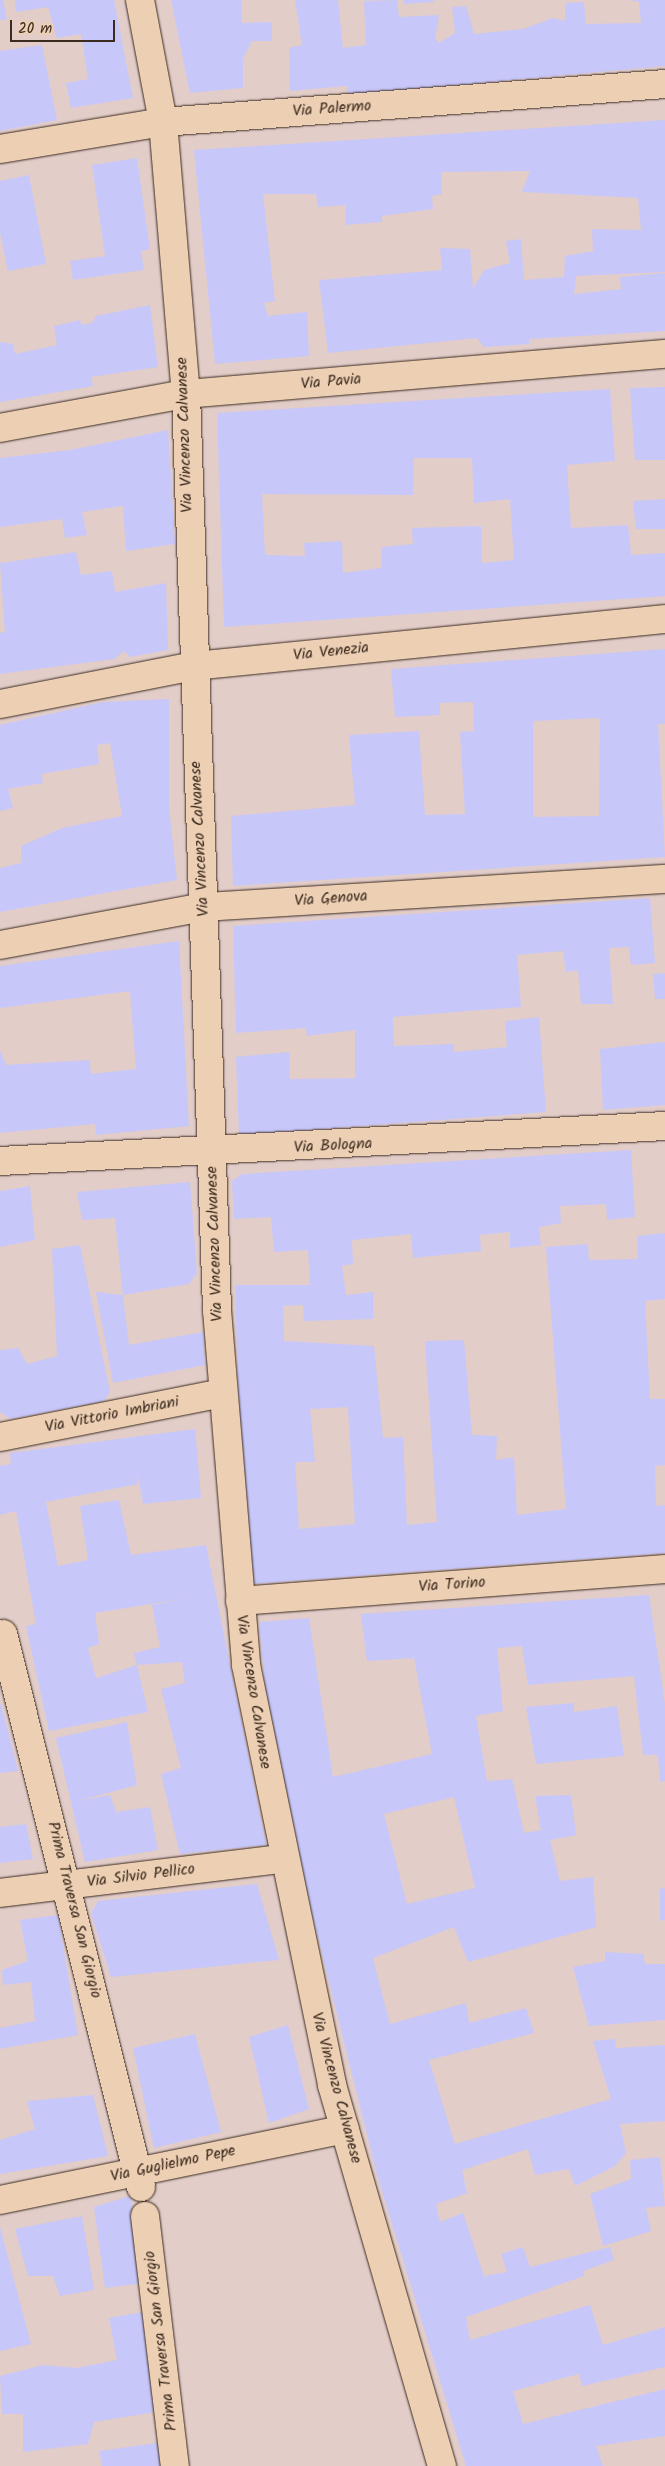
<!DOCTYPE html>
<style>
body{margin:0}
#map{position:relative;width:665px;height:2466px;overflow:hidden;background:#e2cdc9;font-family:Kalam,sans-serif}
div>[style]{position:absolute}
.building>*{inset:0;background:#c8c7fa}
.roads{filter:drop-shadow(0 0 1px #3b2a1e) drop-shadow(0 0 1px #3b2a1e)}
.minor>*{height:28px;margin:-14px;padding:0 14px;transform-origin:14px;border-radius:14px;background:#edd0b4}
span{translate:-50% -50%;white-space:nowrap;text-align:center;line-height:1.15;-webkit-text-stroke:4px #edd0b4;paint-order:stroke}
.street-label{font-size:16px;color:#3b2a1e}
.scale{position:absolute;left:10px;top:20px;width:105px;height:22px;box-sizing:border-box;border:2px solid #3b2a1e;border-top:0;padding-left:6px;font-size:15px;line-height:18px;white-space:nowrap;color:#3b2a1e;-webkit-text-stroke:4px #edd0b4;paint-order:stroke}
</style>
<div id="map">
<div class="building">
<i style="clip-path:polygon(0 0,3px 0,7px 19px,0 20px)"></i>
<i style="clip-path:polygon(15px 0,114px 0,133px 98px,71px 108px,66px 83px,88px 79px,81px 34px,57px 38px,48px 7px,16px 12px)"></i>
<i style="clip-path:polygon(171px 0,241px 0,242px 23px,272px 22px,272px 41px,252px 41px,243px 58px,243px 88px,190px 93px)"></i>
<i style="clip-path:polygon(295px 0,338px 0,343px 48px,366px 45px,364px 1px,397px 0,399px 17px,439px 15px,435px 38px,439px 43px,455px 33px,452px 7px,466px 6px,474px 34px,523px 29px,553px 18px,565px 21px,565px 3px,584px 2px,586px 24px,641px 23px,639px 2px,631px 0,665px 0,665px 66px,347px 95px,347px 86px,290px 91px,289px 48px,302px 45px)"></i>
<i style="clip-path:polygon(403px 0,434px 0,433px 2px,404px 4px)"></i>
<i style="clip-path:polygon(42px 45px,57px 120px,0 131px,0 51px)"></i>
<i style="clip-path:polygon(665px 120px,665px 272px,576px 276px,574px 294px,621px 289px,620px 277px,665px 273px,665px 331px,529px 339px,529px 344px,484px 347px,477px 338px,328px 353px,319px 280px,442px 270px,440px 248px,470px 249px,473px 289px,484px 270px,510px 263px,506px 241px,521px 239px,524px 280px,564px 277px,565px 256px,593px 251px,592px 229px,641px 230px,638px 198px,522px 192px,530px 171px,441px 172px,442px 194px,432px 196px,433px 209px,382px 216px,382px 222px,345px 225px,346px 205px,318px 207px,316px 194px,263px 194px,275px 301px,264px 303px,268px 316px,307px 312px,309px 356px,215px 364px,194px 150px)"></i>
<i style="clip-path:polygon(137px 158px,150px 249px,141px 251px,144px 270px,73px 280px,70px 261px,105px 256px,92px 165px)"></i>
<i style="clip-path:polygon(29px 175px,46px 264px,8px 271px,0 233px,0 181px)"></i>
<i style="clip-path:polygon(150px 305px,158px 367px,91px 377px,93px 386px,0 402px,0 342px,13px 344px,15px 354px,57px 345px,54px 326px,80px 320px,82px 325px,92px 323px,96px 316px)"></i>
<i style="clip-path:polygon(665px 387px,665px 460px,635px 460px,630px 388px)"></i>
<i style="clip-path:polygon(evenodd,610px 389px,615px 461px,567px 465px,571px 528px,628px 525px,631px 555px,665px 553px,665px 596px,224px 627px,217px 413px,610px 389px,414px 458px,472px 458px,474px 503px,510px 499px,514px 560px,482px 563px,481px 526px,412px 528px,413px 544px,382px 547px,381px 568px,343px 573px,342px 541px,304px 543px,305px 556px,265px 555px,262px 494px,413px 495px,414px 458px)"></i>
<i style="clip-path:polygon(168px 430px,175px 544px,126px 551px,123px 506px,82px 512px,87px 535px,65px 538px,62px 519px,0 527px,0 458px,70px 450px)"></i>
<i style="clip-path:polygon(665px 499px,665px 529px,636px 529px,633px 501px)"></i>
<i style="clip-path:polygon(76px 552px,81px 575px,112px 571px,115px 592px,166px 583px,168px 650px,130px 657px,124px 651px,114px 659px,0 674px,0 633px,5px 632px,0 563px)"></i>
<i style="clip-path:polygon(evenodd,665px 649px,665px 724px,658px 724px,665px 857px,233px 886px,231px 816px,355px 805px,349px 735px,419px 731px,425px 815px,465px 814px,460px 732px,474px 731px,473px 702px,440px 703px,440px 715px,395px 717px,391px 669px,665px 649px,600px 718px,599px 816px,533px 817px,533px 721px,600px 718px)"></i>
<i style="clip-path:polygon(169px 699px,169px 808px,177px 880px,0 912px,0 868px,21px 863px,21px 846px,62px 828px,122px 816px,110px 743px,97px 745px,99px 764px,42px 774px,43px 783px,8px 789px,13px 808px,0 811px,0 725px,103px 702px)"></i>
<i style="clip-path:polygon(650px 898px,655px 963px,631px 965px,629px 947px,609px 948px,613px 1004px,581px 1004px,578px 970px,566px 972px,563px 951px,517px 955px,521px 1007px,393px 1017px,394px 1046px,454px 1044px,454px 1052px,507px 1047px,505px 1021px,539px 1017px,546px 1112px,239px 1135px,236px 1057px,289px 1052px,290px 1079px,355px 1078px,355px 1030px,307px 1036px,306px 1028px,236px 1033px,233px 926px)"></i>
<i style="clip-path:polygon(179px 941px,189px 1126px,96px 1135px,95px 1124px,0 1133px,0 1050px,6px 1065px,89px 1060px,91px 1074px,136px 1069px,130px 991px,0 1008px,0 966px)"></i>
<i style="clip-path:polygon(665px 973px,665px 999px,655px 999px,653px 974px)"></i>
<i style="clip-path:polygon(665px 1042px,665px 1105px,603px 1110px,600px 1049px)"></i>
<i style="clip-path:polygon(evenodd,631px 1150px,635px 1217px,607px 1220px,606px 1204px,560px 1206px,561px 1223px,539px 1227px,541px 1245px,510px 1248px,510px 1232px,480px 1235px,481px 1251px,413px 1258px,411px 1234px,352px 1240px,353px 1264px,342px 1266px,346px 1295px,373px 1292px,373px 1319px,304px 1321px,303px 1305px,283px 1306px,284px 1341px,374px 1346px,383px 1438px,403px 1437px,407px 1525px,437px 1522px,425px 1341px,464px 1340px,472px 1435px,497px 1436px,496px 1460px,514px 1457px,517px 1515px,566px 1509px,546px 1247px,588px 1244px,589px 1260px,638px 1259px,637px 1236px,665px 1233px,665px 1299px,645px 1301px,650px 1399px,665px 1399px,665px 1465px,655px 1466px,656px 1506px,665px 1505px,665px 1553px,250px 1584px,239px 1427px,235px 1285px,310px 1285px,308px 1250px,274px 1252px,271px 1217px,234px 1219px,232px 1181px,242px 1174px,631px 1150px,348px 1407px,355px 1524px,299px 1529px,295px 1462px,315px 1462px,310px 1409px,348px 1407px)"></i>
<i style="clip-path:polygon(190px 1182px,197px 1273px,189px 1284px,123px 1295px,115px 1218px,82px 1220px,77px 1192px)"></i>
<i style="clip-path:polygon(30px 1186px,35px 1240px,0 1247px,0 1191px)"></i>
<i style="clip-path:polygon(80px 1245px,110px 1392px,104px 1401px,11px 1419px,0 1412px,0 1350px,18px 1348px,27px 1364px,57px 1356px,52px 1249px)"></i>
<i style="clip-path:polygon(96px 1292px,123px 1295px,129px 1345px,203px 1332px,205px 1365px,113px 1383px)"></i>
<i style="clip-path:polygon(195px 1429px,201px 1498px,143px 1504px,137px 1471px,138px 1484px,46px 1502px,58px 1566px,88px 1560px,80px 1506px,119px 1500px,131px 1555px,206px 1545px,266px 1845px,180px 1854px,161px 1774px,181px 1768px,161px 1689px,185px 1683px,182px 1662px,137px 1665px,134px 1653px,160px 1647px,152px 1605px,182px 1599px,95px 1613px,99px 1644px,88px 1648px,96px 1678px,137px 1665px,148px 1712px,49px 1731px,26px 1626px,36px 1624px,16px 1511px,0 1515px,0 1466px,11px 1464px,10px 1453px)"></i>
<i style="clip-path:polygon(evenodd,649px 1595px,665px 1704px,665px 1781px,660px 1782px,658px 1755px,643px 1755px,634px 1676px,528px 1685px,522px 1646px,497px 1648px,503px 1711px,476px 1716px,487px 1781px,512px 1779px,524px 1833px,541px 1830px,535px 1796px,571px 1795px,576px 1835px,550px 1840px,560px 1881px,593px 1877px,596px 1927px,468px 1962px,454px 1927px,373px 1958px,390px 2024px,466px 2003px,469px 2023px,526px 2008px,534px 2033px,429px 2060px,455px 2144px,611px 2099px,593px 2041px,615px 2039px,616px 2048px,665px 2045px,665px 2121px,620px 2124px,626px 2153px,615px 2166px,575px 2186px,569px 2169px,535px 2175px,528px 2149px,462px 2170px,467px 2193px,436px 2204px,440px 2222px,463px 2213px,484px 2276px,507px 2272px,501px 2254px,523px 2247px,530px 2267px,610px 2247px,614px 2260px,583px 2271px,584px 2276px,466px 2317px,470px 2340px,590px 2305px,603px 2345px,665px 2327px,665px 2367px,582px 2386px,579px 2374px,513px 2391px,523px 2424px,665px 2389px,665px 2436px,596px 2446px,603px 2466px,466px 2466px,377px 2175px,292px 1833px,269px 1730px,259px 1622px,309px 1618px,333px 1777px,432px 1754px,414px 1658px,367px 1661px,361px 1614px,649px 1595px,454px 1797px,475px 1888px,407px 1904px,384px 1814px,454px 1797px)"></i>
<i style="clip-path:polygon(574px 1703px,574px 1712px,617px 1706px,624px 1756px,536px 1764px,526px 1707px)"></i>
<i style="clip-path:polygon(0 1704px,1px 1704px,18px 1771px,0 1773px)"></i>
<i style="clip-path:polygon(127px 1722px,137px 1785px,78px 1801px,110px 1795px,116px 1812px,150px 1807px,158px 1850px,85px 1862px,56px 1738px)"></i>
<i style="clip-path:polygon(26px 1824px,33px 1859px,0 1863px,0 1827px)"></i>
<i style="clip-path:polygon(257px 1884px,279px 1960px,111px 1977px,91px 1913px,98px 1901px)"></i>
<i style="clip-path:polygon(665px 1888px,665px 1920px,660px 1921px,660px 1889px)"></i>
<i style="clip-path:polygon(58px 1915px,78px 2035px,0 2049px,0 2028px,35px 2021px,31px 1982px,3px 1985px,2px 1970px,28px 1961px,20px 1920px)"></i>
<i style="clip-path:polygon(605px 1952px,643px 1954px,645px 1964px,665px 1964px,665px 2020px,589px 2026px,573px 1967px,605px 1961px)"></i>
<i style="clip-path:polygon(288px 2025px,309px 2109px,269px 2123px,249px 2037px)"></i>
<i style="clip-path:polygon(195px 2034px,221px 2132px,154px 2148px,133px 2048px)"></i>
<i style="clip-path:polygon(93px 2095px,108px 2156px,0 2174px,0 2140px,35px 2129px,27px 2101px)"></i>
<i style="clip-path:polygon(660px 2157px,665px 2206px,646px 2208px,651px 2231px,603px 2246px,590px 2194px,631px 2179px,630px 2160px)"></i>
<i style="clip-path:polygon(130px 2196px,144px 2283px,105px 2288px,94px 2207px)"></i>
<i style="clip-path:polygon(82px 2216px,94px 2290px,60px 2296px,53px 2276px,28px 2276px,15px 2229px)"></i>
<i style="clip-path:polygon(0 2227px,31px 2344px,0 2351px)"></i>
<i style="clip-path:polygon(149px 2311px,156px 2412px,94px 2422px,88px 2444px,23px 2452px,23px 2414px,2px 2414px,0 2376px,43px 2365px,77px 2368px,117px 2360px,109px 2318px)"></i>
<i style="clip-path:polygon(164px 2442px,165px 2466px,102px 2466px,99px 2451px)"></i>
</div>
<div class="roads">
<div class="minor">
<i style="left:140px;top:0;width:124px;rotate:79.3deg"></i>
<i style="left:163px;top:122px;width:273px;rotate:85.2deg"></i>
<i style="left:186px;top:394px;width:917px;rotate:88.06deg"></i>
<i style="left:217px;top:1310px;width:356px;rotate:85.3deg"></i>
<i style="left:246px;top:1665px;width:429px;rotate:78.4deg"></i>
<i style="left:332px;top:2085px;width:397px;rotate:73.9deg"></i>
<i style="left:0;top:149px;width:165px;rotate:-9.4deg"></i>
<i style="left:163px;top:122px;width:503px;rotate:-4.33deg"></i>
<i style="left:0;top:428px;width:189px;rotate:-10.4deg"></i>
<i style="left:186px;top:394px;width:481px;rotate:-4.8deg"></i>
<i style="left:0;top:704px;width:198px;rotate:-11.1deg"></i>
<i style="left:194px;top:666px;width:473px;rotate:-5.7deg"></i>
<i style="left:0;top:945px;width:208px;rotate:-10.6deg"></i>
<i style="left:204px;top:907px;width:462px;rotate:-3.5deg"></i>
<i style="left:0;top:1161px;width:666px;rotate:-3.01deg"></i>
<i style="left:0;top:1437px;width:227px;rotate:-11.2deg"></i>
<i style="left:240px;top:1601px;width:426px;rotate:-4.3deg"></i>
<i style="left:3px;top:1634px;width:570px;rotate:75.99deg"></i>
<i style="left:0;top:1893px;width:284px;rotate:-6.9deg"></i>
<i style="left:0;top:2200px;width:352px;rotate:-11.6deg"></i>
<i style="left:145px;top:2216px;width:252px;rotate:83.2deg"></i>
</div>
</div>
<div class="street-label">
<span style="left:332px;top:109px;rotate:-4deg">Via Palermo</span>
<span style="left:331px;top:382px;rotate:-5deg">Via Pavia</span>
<span style="left:185px;top:435px;rotate:-92deg">Via Vincenzo Calvanese</span>
<span style="left:331px;top:652px;rotate:-6deg">Via Venezia</span>
<span style="left:200px;top:839px;rotate:-93deg">Via Vincenzo Calvanese</span>
<span style="left:331px;top:899px;rotate:-4deg">Via Genova</span>
<span style="left:333px;top:1146px;rotate:-3deg">Via Bologna</span>
<span style="left:215px;top:1244px;rotate:-92deg">Via Vincenzo Calvanese</span>
<span style="left:112px;top:1415px;rotate:-11deg">Via Vittorio Imbriani</span>
<span style="left:452px;top:1585px;rotate:-4deg">Via Torino</span>
<span style="left:253px;top:1692px;rotate:81deg">Via Vincenzo Calvanese</span>
<span style="left:141px;top:1876px;rotate:-7deg">Via Silvio Pellico</span>
<span style="left:74px;top:1910px;rotate:76deg">Prima Traversa San Giorgio</span>
<span style="left:336px;top:2088px;rotate:75deg">Via Vincenzo Calvanese</span>
<span style="left:173px;top:2164px;rotate:-12deg">Via Guglielmo Pepe</span>
<span style="left:161px;top:2341px;rotate:-97deg">Prima Traversa San Giorgio</span>
</div>
<div class="scale">20 m</div>
</div>
